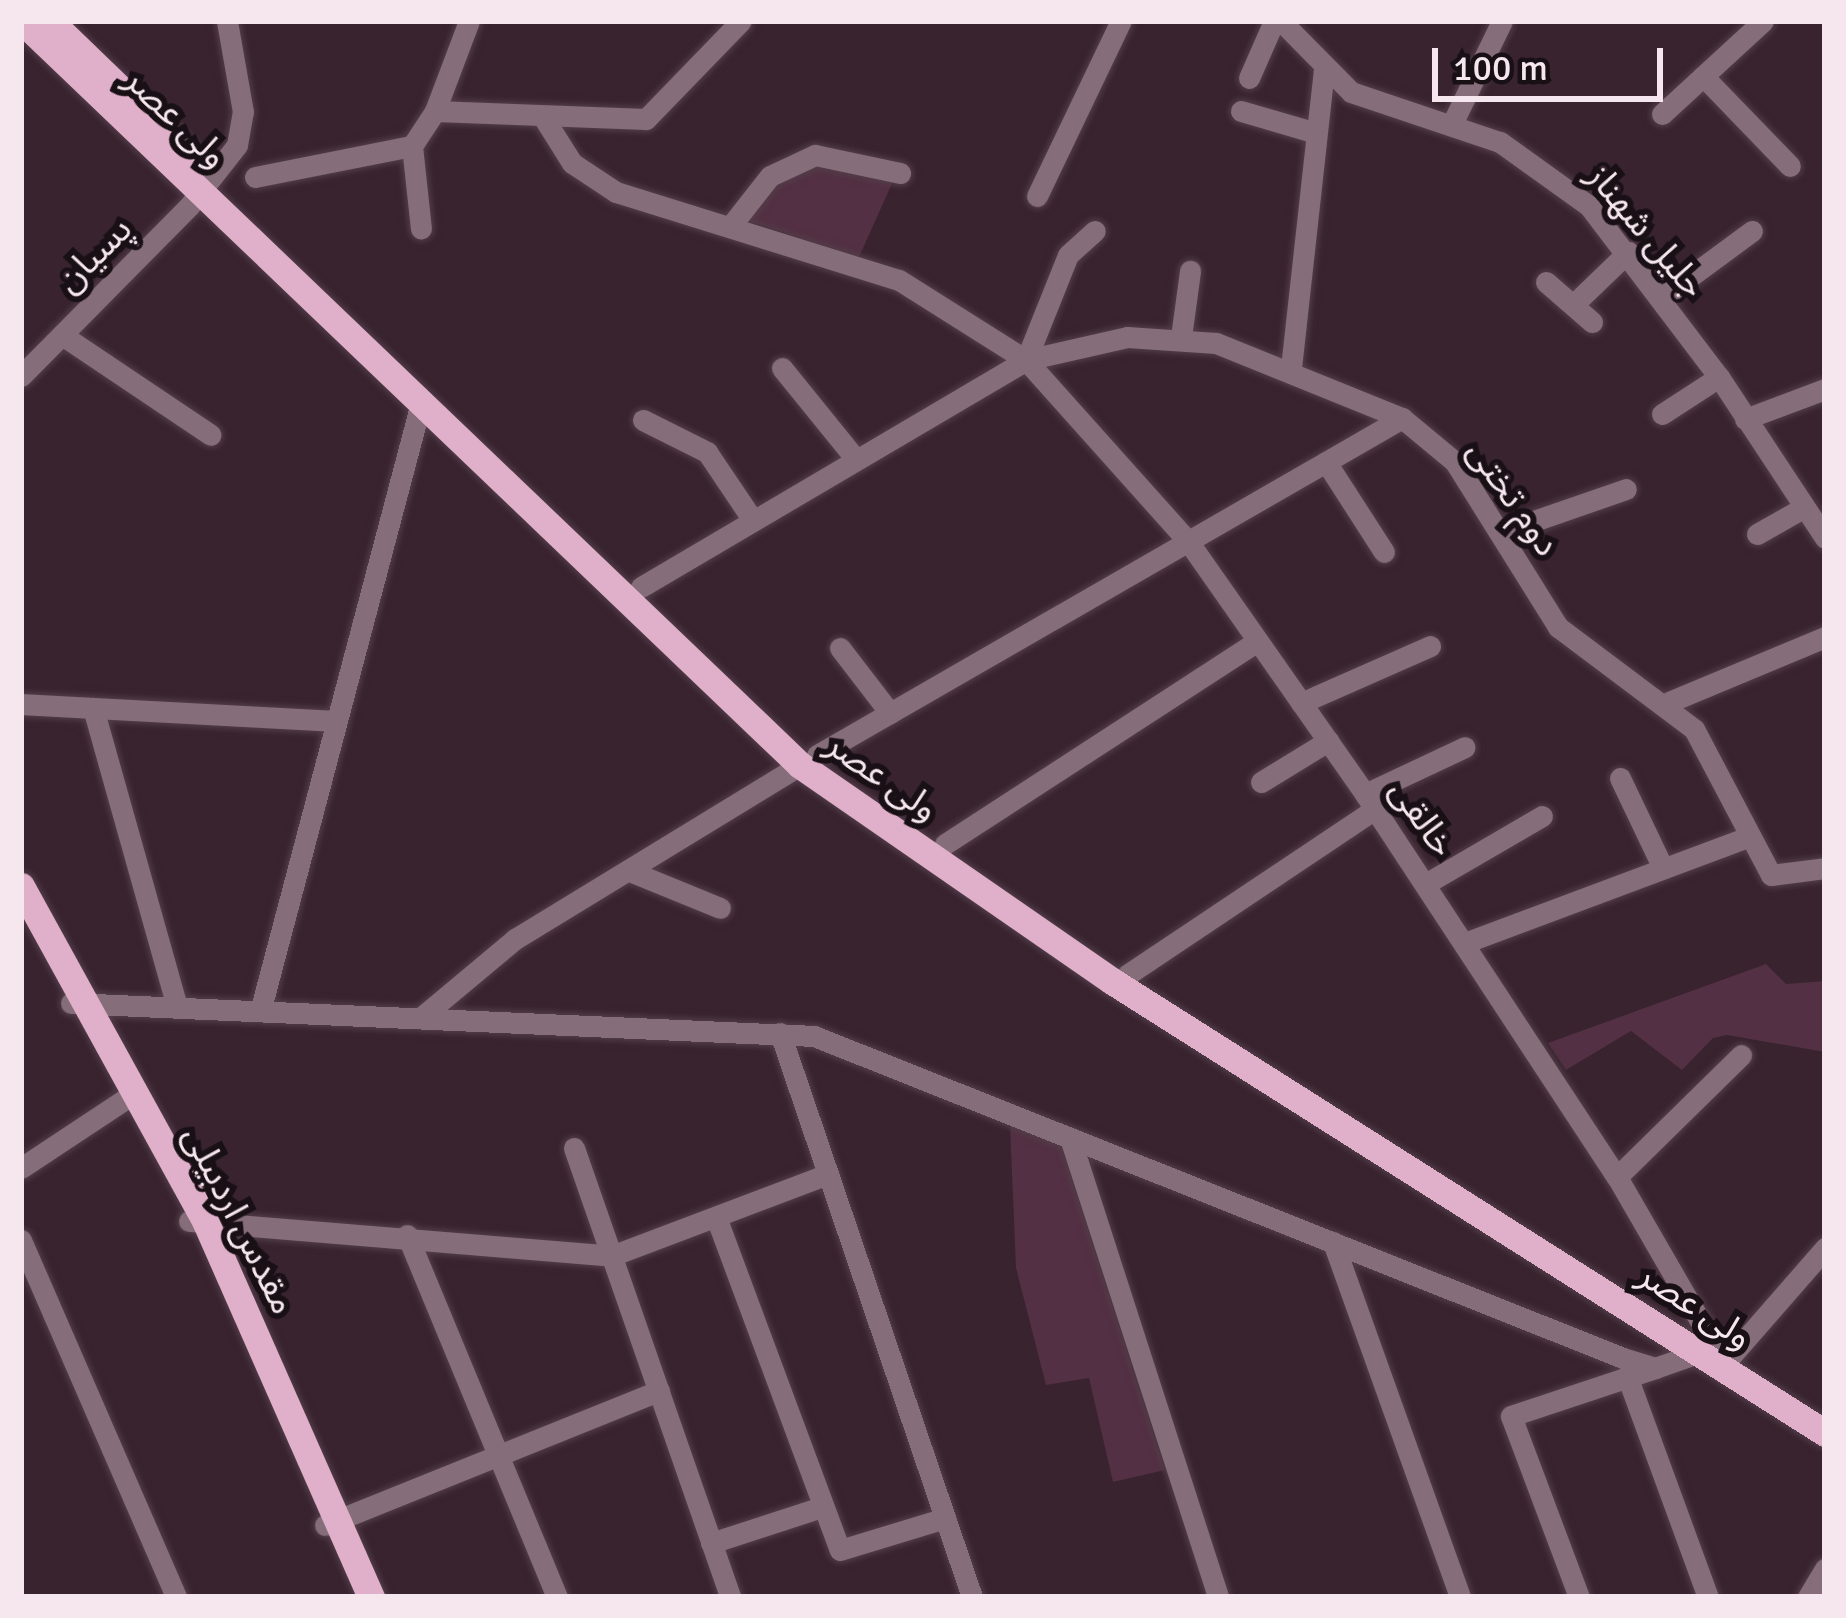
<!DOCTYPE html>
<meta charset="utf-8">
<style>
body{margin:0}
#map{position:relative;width:1846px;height:1618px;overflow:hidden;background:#38232f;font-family:Signika,"Noto Sans Arabic",sans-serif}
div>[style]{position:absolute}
.green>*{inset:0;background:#533043}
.roads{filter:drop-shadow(0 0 3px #533e4a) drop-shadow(0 0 3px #533e4a)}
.minor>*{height:21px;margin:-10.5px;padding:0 10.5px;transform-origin:10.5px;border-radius:10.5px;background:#856d79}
.major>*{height:27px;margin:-13.5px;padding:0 13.5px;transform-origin:13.5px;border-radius:13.5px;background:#e0afc9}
span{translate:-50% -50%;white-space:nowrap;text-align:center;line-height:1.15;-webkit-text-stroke:12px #191015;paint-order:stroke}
.street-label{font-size:36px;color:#f6e7ee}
.frame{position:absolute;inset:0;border:24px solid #f6e7ee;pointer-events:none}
.scale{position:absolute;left:1432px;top:48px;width:231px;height:54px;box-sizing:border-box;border:6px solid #f6e7ee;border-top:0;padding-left:15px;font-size:36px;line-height:42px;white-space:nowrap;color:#f6e7ee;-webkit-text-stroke:9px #191015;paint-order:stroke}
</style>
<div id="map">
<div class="green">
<i style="clip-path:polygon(817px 161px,894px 179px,859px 257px,745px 220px,776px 180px)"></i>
<i style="clip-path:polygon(1766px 964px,1786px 984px,1825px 981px,1825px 1052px,1727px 1035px,1713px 1038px,1682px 1070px,1631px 1031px,1566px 1070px,1548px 1043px)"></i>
<i style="clip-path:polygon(1010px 1125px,1061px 1146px,1165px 1470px,1113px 1482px,1089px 1378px,1046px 1385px,1016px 1268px)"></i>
</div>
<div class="roads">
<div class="minor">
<i style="left:1281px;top:21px;width:100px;rotate:45.4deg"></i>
<i style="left:1351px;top:92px;width:157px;rotate:18.6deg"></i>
<i style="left:1500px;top:142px;width:110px;rotate:35.7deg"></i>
<i style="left:1589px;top:206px;width:215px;rotate:52.8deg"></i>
<i style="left:1719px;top:377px;width:193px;rotate:56.6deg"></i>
<i style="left:1703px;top:76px;width:125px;rotate:46deg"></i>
<i style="left:1249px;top:78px;width:62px;rotate:-66.3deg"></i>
<i style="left:435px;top:111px;width:211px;rotate:2.2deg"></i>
<i style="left:646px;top:119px;width:136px;rotate:-45.9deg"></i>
<i style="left:1241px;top:111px;width:78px;rotate:16.3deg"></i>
<i style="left:1662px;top:114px;width:137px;rotate:-42.6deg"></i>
<i style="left:545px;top:120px;width:51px;rotate:57.9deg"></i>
<i style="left:572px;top:163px;width:53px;rotate:33.4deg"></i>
<i style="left:616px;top:192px;width:296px;rotate:17.3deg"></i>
<i style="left:899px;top:280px;width:150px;rotate:32.2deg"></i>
<i style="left:1026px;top:360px;width:243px;rotate:48.2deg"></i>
<i style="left:1188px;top:541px;width:309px;rotate:55deg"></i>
<i style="left:1365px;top:794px;width:458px;rotate:56.7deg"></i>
<i style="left:1617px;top:1177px;width:196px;rotate:60deg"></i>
<i style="left:1452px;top:124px;width:114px;rotate:-64.1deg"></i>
<i style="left:412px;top:146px;width:83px;rotate:83.8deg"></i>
<i style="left:255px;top:177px;width:160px;rotate:-11.2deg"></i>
<i style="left:412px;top:146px;width:42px;rotate:-56.7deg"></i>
<i style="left:435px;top:111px;width:96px;rotate:-69.3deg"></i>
<i style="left:1037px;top:196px;width:194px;rotate:-64.4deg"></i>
<i style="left:733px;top:223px;width:60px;rotate:-51.8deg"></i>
<i style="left:770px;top:176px;width:50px;rotate:-25deg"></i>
<i style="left:815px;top:155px;width:87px;rotate:12deg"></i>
<i style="left:1546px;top:282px;width:61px;rotate:41deg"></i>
<i style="left:1661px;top:298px;width:113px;rotate:-36.4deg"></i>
<i style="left:1575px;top:303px;width:74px;rotate:-43.9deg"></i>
<i style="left:62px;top:335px;width:179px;rotate:33.9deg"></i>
<i style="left:1181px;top:337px;width:67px;rotate:-82.2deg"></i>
<i style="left:1026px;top:360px;width:113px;rotate:-68.2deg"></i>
<i style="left:1068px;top:255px;width:36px;rotate:-42deg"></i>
<i style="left:782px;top:368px;width:114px;rotate:51deg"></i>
<i style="left:1291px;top:368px;width:299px;rotate:-83.7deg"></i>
<i style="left:21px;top:376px;width:240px;rotate:-45.3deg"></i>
<i style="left:190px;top:205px;width:76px;rotate:-51.9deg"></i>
<i style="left:237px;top:145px;width:34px;rotate:-80deg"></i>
<i style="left:243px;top:112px;width:92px;rotate:-100deg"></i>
<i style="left:1662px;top:414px;width:68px;rotate:-33deg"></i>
<i style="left:1745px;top:419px;width:85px;rotate:-20.6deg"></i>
<i style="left:643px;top:420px;width:72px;rotate:26.6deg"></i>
<i style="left:707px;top:452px;width:81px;rotate:56.1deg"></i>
<i style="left:1326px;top:462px;width:107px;rotate:57.2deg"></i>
<i style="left:1502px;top:532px;width:131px;rotate:-19.1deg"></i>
<i style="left:1757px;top:534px;width:51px;rotate:-29.6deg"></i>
<i style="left:641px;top:587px;width:447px;rotate:-30.5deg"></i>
<i style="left:1026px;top:360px;width:104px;rotate:-12.8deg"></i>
<i style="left:1127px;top:337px;width:89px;rotate:3.9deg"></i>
<i style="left:1216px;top:343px;width:201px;rotate:22deg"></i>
<i style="left:1402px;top:418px;width:69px;rotate:39.7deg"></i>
<i style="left:1455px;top:462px;width:195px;rotate:58deg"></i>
<i style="left:1558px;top:627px;width:170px;rotate:36.9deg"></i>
<i style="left:1694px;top:729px;width:165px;rotate:62.2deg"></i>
<i style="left:1771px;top:875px;width:54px;rotate:-7.4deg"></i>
<i style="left:840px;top:648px;width:82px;rotate:52.4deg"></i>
<i style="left:1669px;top:702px;width:169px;rotate:-22.6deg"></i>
<i style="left:1301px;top:703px;width:141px;rotate:-23.8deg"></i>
<i style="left:21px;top:704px;width:315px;rotate:3.1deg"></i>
<i style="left:93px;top:708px;width:307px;rotate:74.3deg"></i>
<i style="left:817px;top:755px;width:675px;rotate:-29.94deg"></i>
<i style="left:1620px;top:778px;width:100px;rotate:64.5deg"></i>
<i style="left:1261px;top:782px;width:79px;rotate:-31.5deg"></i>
<i style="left:1365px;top:794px;width:110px;rotate:-25.2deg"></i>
<i style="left:945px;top:844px;width:372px;rotate:-33deg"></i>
<i style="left:632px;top:872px;width:95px;rotate:22.2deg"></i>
<i style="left:1427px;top:883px;width:133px;rotate:-30.2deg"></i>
<i style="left:1467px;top:942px;width:297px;rotate:-20.5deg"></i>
<i style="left:1127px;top:975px;width:298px;rotate:-33.8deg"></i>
<i style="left:71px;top:1003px;width:744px;rotate:2.54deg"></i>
<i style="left:814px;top:1036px;width:871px;rotate:21.7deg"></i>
<i style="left:1623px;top:1358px;width:34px;rotate:17deg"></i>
<i style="left:1655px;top:1368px;width:49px;rotate:-19.2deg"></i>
<i style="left:261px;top:1008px;width:626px;rotate:-75.19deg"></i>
<i style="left:424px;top:1015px;width:119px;rotate:-39.9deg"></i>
<i style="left:515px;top:939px;width:334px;rotate:-31.4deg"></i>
<i style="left:780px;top:1033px;width:596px;rotate:71.2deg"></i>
<i style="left:1070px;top:1138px;width:482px;rotate:72.1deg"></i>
<i style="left:574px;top:1148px;width:475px;rotate:70.8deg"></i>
<i style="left:21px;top:1168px;width:134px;rotate:-33.5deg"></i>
<i style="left:1617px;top:1177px;width:174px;rotate:-44.5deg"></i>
<i style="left:716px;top:1217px;width:355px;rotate:69.6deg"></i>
<i style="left:840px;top:1550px;width:110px;rotate:-16.9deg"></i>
<i style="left:189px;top:1221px;width:423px;rotate:4.7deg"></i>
<i style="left:611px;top:1256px;width:232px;rotate:-20.7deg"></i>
<i style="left:407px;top:1235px;width:392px;rotate:67.5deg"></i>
<i style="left:21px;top:1240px;width:389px;rotate:66.5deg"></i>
<i style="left:1333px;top:1242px;width:377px;rotate:70.3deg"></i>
<i style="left:1730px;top:1357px;width:145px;rotate:-48.9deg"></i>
<i style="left:1627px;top:1376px;width:235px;rotate:69.9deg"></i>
<i style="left:325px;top:1525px;width:360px;rotate:-21.9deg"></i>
<i style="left:711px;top:1543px;width:114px;rotate:-18deg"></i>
<i style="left:1579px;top:1597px;width:193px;rotate:-110.6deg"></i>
<i style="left:1511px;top:1416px;width:152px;rotate:-18.4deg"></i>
<i style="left:1808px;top:1597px;width:33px;rotate:-59deg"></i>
</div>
<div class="major">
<i style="left:22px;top:21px;width:1076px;rotate:43.72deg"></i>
<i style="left:800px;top:765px;width:379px;rotate:34.7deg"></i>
<i style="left:1112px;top:981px;width:844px;rotate:32.37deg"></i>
<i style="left:50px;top:21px;width:193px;rotate:44deg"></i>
<i style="left:21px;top:886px;width:384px;rotate:61.2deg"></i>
<i style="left:206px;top:1223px;width:409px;rotate:66.2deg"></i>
</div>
</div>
<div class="street-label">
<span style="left:176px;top:118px;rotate:44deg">ولی عصر</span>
<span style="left:1646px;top:231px;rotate:50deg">جلیل شهناز</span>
<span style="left:94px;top:255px;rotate:-45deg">پسیان</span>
<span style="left:1513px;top:498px;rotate:55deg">دوم تختی</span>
<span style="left:882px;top:777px;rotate:35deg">ولی عصر</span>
<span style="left:1422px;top:818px;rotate:55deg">خالقی</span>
<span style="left:239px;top:1220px;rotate:63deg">مقدس اردبیلی</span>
<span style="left:1695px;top:1306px;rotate:33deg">ولی عصر</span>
</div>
<div class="frame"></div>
<div class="scale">100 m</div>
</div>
